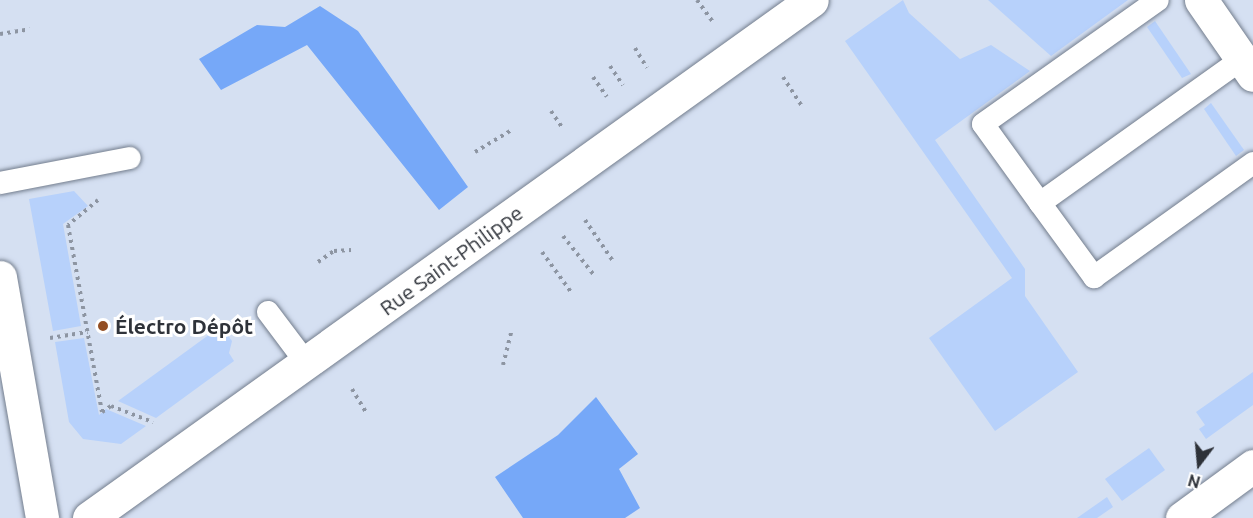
<!DOCTYPE html>
<meta charset="utf-8">
<style>
body{margin:0}
#map{position:relative;width:1253px;height:518px;overflow:hidden;background:#d5e0f2;font-family:Ubuntu,sans-serif}
div>[style]{position:absolute}
.green>*{inset:0;background:#b7d1fb}
.forest>*{inset:0;background:#76a8f8}
.path>*{height:4px;margin-top:-2px;transform-origin:0;background:repeating-linear-gradient(90deg,#8d95a2 0 3px,transparent 0 7.5px)}
.roads{filter:drop-shadow(0 0 2px #737d8d) drop-shadow(0 0 2px #737d8d)}
.service>*{height:22px;margin:-11px;padding:0 11px;transform-origin:11px;border-radius:11px;background:#fff}
.minor>*{height:33px;margin:-16.5px;padding:0 16.5px;transform-origin:16.5px;border-radius:16.5px;background:#fff}
.primary>*{height:33px;margin:-16.5px;padding:0 16.5px;transform-origin:16.5px;border-radius:16.5px;background:#fff}
.dots>*{width:16px;height:16px;translate:-50% -50%;box-sizing:border-box;border:3px solid #fff;border-radius:50%}
span{translate:-50% -50%;white-space:nowrap;text-align:center;line-height:1.15;-webkit-text-stroke:6px #fff;paint-order:stroke}
.street-label{font-size:21px;color:#2e3239}
.poi-label{font-size:21px;color:#2e3239;font-weight:700}
.left{translate:0 -50%;text-align:left}
.north{position:absolute;left:1169px;top:434px;width:60px;height:60px;-webkit-text-stroke:4px #fff;paint-order:stroke;rotate:196deg;font-size:16px;font-weight:700;line-height:24px;text-align:center;color:#2e3239}
.north::after{content:'';display:block;margin:auto;width:21px;height:27px;background:#2e3239;clip-path:polygon(50% 0,100% 100%,50% 72%,0 100%)}
</style>
<div id="map">
<div class="green">
<i style="clip-path:polygon(903px 0,909px 13px,960px 59px,991px 45px,1030px 71px,935px 140px,1025px 269px,1025px 296px,1078px 372px,995px 431px,929px 338px,1012px 278px,845px 41px)"></i>
<i style="clip-path:polygon(988px 0,1128px 0,1051px 56px)"></i>
<i style="clip-path:polygon(1155px 21px,1191px 74px,1182px 78px,1147px 27px)"></i>
<i style="clip-path:polygon(1211px 103px,1244px 150px,1236px 156px,1204px 109px)"></i>
<i style="clip-path:polygon(74px 191px,88px 206px,63px 224px,81px 326px,53px 331px,29px 199px)"></i>
<i style="clip-path:polygon(221px 326px,232px 341px,229px 353px,234px 361px,156px 418px,118px 401px)"></i>
<i style="clip-path:polygon(84px 338px,99px 415px,106px 409px,146px 426px,121px 444px,83px 439px,69px 422px,55px 342px)"></i>
<i style="clip-path:polygon(1253px 372px,1253px 405px,1206px 439px,1199px 429px,1205px 425px,1196px 412px)"></i>
<i style="clip-path:polygon(1149px 448px,1165px 470px,1122px 501px,1105px 479px)"></i>
<i style="clip-path:polygon(1107px 497px,1113px 507px,1097px 518px,1077px 518px)"></i>
</div>
<div class="forest">
<i style="clip-path:polygon(320px 6px,358px 31px,468px 187px,439px 210px,307px 45px,221px 90px,199px 59px,257px 25px,285px 27px)"></i>
<i style="clip-path:polygon(596px 397px,638px 454px,619px 469px,640px 508px,625px 518px,523px 518px,495px 477px,558px 435px)"></i>
</div>
<div class="path">
<i style="left:697px;top:0;width:26px;rotate:54deg"></i>
<i style="left:0;top:34px;width:30px;rotate:-9deg"></i>
<i style="left:635px;top:48px;width:23px;rotate:59deg"></i>
<i style="left:610px;top:66px;width:23px;rotate:56deg"></i>
<i style="left:593px;top:77px;width:24px;rotate:55deg"></i>
<i style="left:783px;top:77px;width:37px;rotate:57deg"></i>
<i style="left:551px;top:111px;width:22px;rotate:56deg"></i>
<i style="left:475px;top:152px;width:41px;rotate:-31deg"></i>
<i style="left:98px;top:200px;width:39px;rotate:140deg"></i>
<i style="left:68px;top:225px;width:190px;rotate:79.7deg"></i>
<i style="left:102px;top:412px;width:11px;rotate:-34deg"></i>
<i style="left:111px;top:406px;width:45px;rotate:20.9deg"></i>
<i style="left:585px;top:220px;width:50px;rotate:55.7deg"></i>
<i style="left:563px;top:236px;width:50px;rotate:51.5deg"></i>
<i style="left:542px;top:252px;width:49px;rotate:54.1deg"></i>
<i style="left:318px;top:262px;width:19px;rotate:-35deg"></i>
<i style="left:334px;top:251px;width:17px;rotate:-3deg"></i>
<i style="left:50px;top:338px;width:38px;rotate:-9deg"></i>
<i style="left:503px;top:365px;width:37px;rotate:-76deg"></i>
<i style="left:352px;top:389px;width:27px;rotate:59deg"></i>
</div>
<div class="roads">
<div class="service">
<i style="left:1242px;top:59px;width:248px;rotate:144.5deg"></i>
<i style="left:1040px;top:203px;width:92px;rotate:53.9deg"></i>
<i style="left:1094px;top:277px;width:196px;rotate:-35.6deg"></i>
<i style="left:0;top:183px;width:132px;rotate:-10.9deg"></i>
<i style="left:1040px;top:203px;width:97px;rotate:-125.8deg"></i>
<i style="left:983px;top:124px;width:214px;rotate:-35.3deg"></i>
<i style="left:268px;top:312px;width:65px;rotate:53.1deg"></i>
</div>
<div class="minor">
<i style="left:1201px;top:0;width:91px;rotate:55.3deg"></i>
<i style="left:89px;top:518px;width:889px;rotate:-35.62deg"></i>
<i style="left:1182px;top:518px;width:88px;rotate:-36.2deg"></i>
</div>
<div class="primary">
<i style="left:0;top:277px;width:245px;rotate:80.1deg"></i>
</div>
</div>
<div class="dots">
<i style="left:103px;top:326px;background:#934e23"></i>
</div>
<div class="street-label">
<span style="left:451px;top:260px;rotate:-36deg">Rue Saint-Philippe</span>
</div>
<div class="poi-label">
<span class="left" style="left:115px;top:326px">Électro Dépôt</span>
</div>
<div class="north">N</div>
</div>
